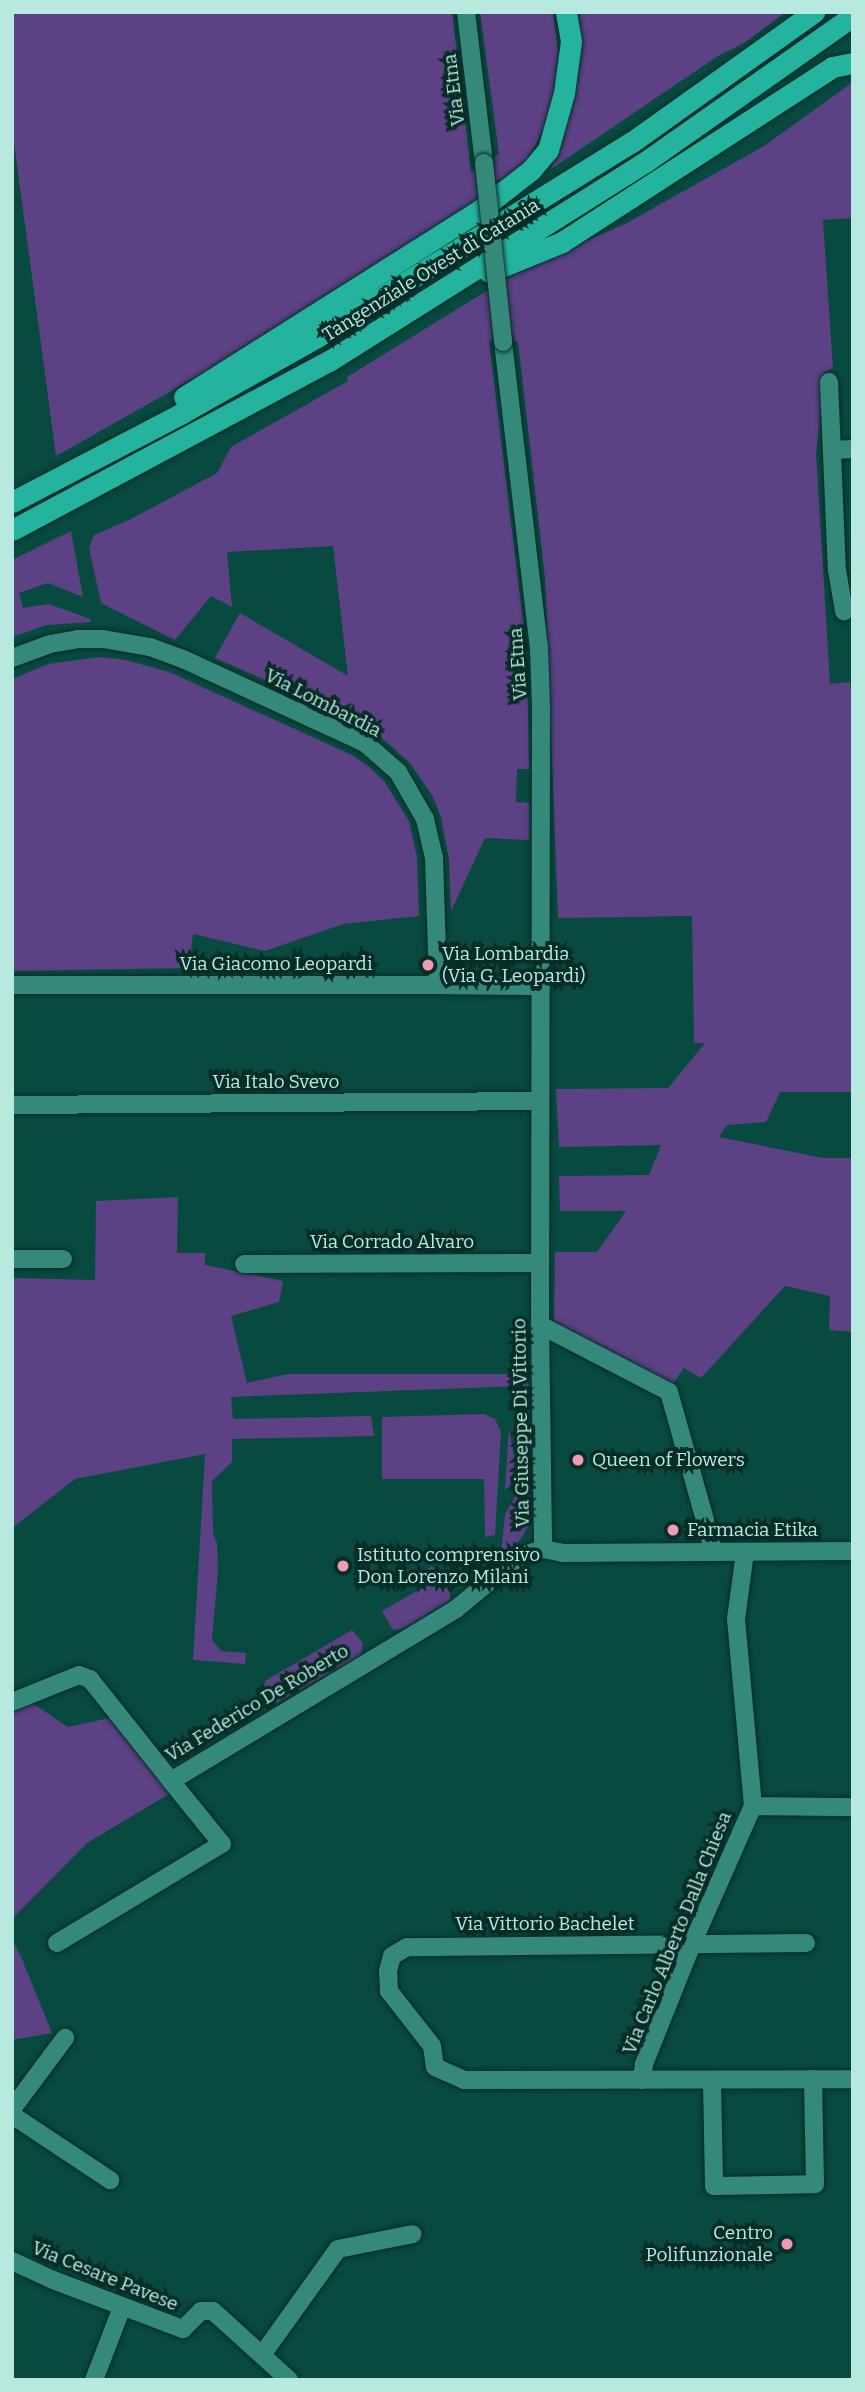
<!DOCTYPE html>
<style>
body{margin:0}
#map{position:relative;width:865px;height:2392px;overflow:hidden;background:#084a40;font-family:Bitter,serif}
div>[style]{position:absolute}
.green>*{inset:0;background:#5c4185}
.roads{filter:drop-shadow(0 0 2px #082c26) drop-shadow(0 0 2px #082c26)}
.minor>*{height:18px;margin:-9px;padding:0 9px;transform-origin:9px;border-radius:9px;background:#35897a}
.tertiary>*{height:18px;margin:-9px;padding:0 9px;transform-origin:9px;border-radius:9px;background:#35897a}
.motorway>*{height:21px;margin:-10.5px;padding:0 10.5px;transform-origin:10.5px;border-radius:10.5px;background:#23b39e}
.bridges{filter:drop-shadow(0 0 2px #082c26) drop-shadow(0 0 2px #082c26)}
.tertiary-bridge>*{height:18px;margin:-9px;padding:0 9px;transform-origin:9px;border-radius:9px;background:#35897a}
.dots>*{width:19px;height:19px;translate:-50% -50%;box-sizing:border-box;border:4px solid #082c26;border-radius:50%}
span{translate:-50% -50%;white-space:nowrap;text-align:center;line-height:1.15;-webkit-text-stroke:7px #082c26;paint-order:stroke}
.street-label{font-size:19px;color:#b8e9de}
.poi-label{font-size:19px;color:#b8e9de}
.left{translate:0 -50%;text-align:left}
.right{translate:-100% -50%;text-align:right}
.frame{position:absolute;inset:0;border:14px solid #b8e9de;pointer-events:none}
</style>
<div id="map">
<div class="green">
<i style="clip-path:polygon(12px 12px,452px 12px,471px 172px,499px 154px,480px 12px,553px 12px,559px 58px,554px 96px,543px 131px,525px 163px,474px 205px,244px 350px,56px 456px,12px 128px)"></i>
<i style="clip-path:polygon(574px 12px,786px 12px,744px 43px,718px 56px,551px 169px,573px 95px)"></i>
<i style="clip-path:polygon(853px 82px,853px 218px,823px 220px,833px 368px,825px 372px,816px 453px,830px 684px,850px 682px,853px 722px,853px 1092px,780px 1092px,766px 1122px,727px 1125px,719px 1137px,823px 1158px,853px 1158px,853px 1332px,829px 1330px,830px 1296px,785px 1286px,701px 1378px,684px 1368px,671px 1386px,554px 1321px,555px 1252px,597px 1252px,626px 1211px,560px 1211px,559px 1176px,649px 1175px,661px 1145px,559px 1147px,556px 1089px,668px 1088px,705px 1043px,694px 1043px,692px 916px,558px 918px,545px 578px,518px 342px,489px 341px,527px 654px,529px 769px,517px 769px,516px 802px,529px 803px,529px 840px,485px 838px,451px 911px,449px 859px,441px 817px,433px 797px,410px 763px,374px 731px,349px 717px,215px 658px,240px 613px,348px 676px,333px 546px,227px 552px,232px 607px,211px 596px,175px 640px,101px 603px,89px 548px,94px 535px,131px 519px,217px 473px,231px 447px,348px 381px,347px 377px,522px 269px,627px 223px,764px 146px)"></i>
<i style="clip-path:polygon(71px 531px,83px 597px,48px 583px,19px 593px,23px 608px,49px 604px,90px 619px,91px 622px,47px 625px,12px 637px,12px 560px)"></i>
<i style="clip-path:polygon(100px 657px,126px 660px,169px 672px,352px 755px,368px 766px,384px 781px,409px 821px,417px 858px,419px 916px,343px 924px,265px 951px,193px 934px,189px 968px,12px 971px,12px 679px,48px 664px)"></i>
<i style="clip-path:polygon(178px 1197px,177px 1253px,205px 1253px,205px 1265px,283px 1281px,279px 1302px,231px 1316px,247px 1383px,288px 1374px,529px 1374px,529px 1453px,521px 1439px,520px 1386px,231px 1397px,233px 1419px,371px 1416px,374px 1436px,232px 1439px,232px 1462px,212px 1481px,213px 1534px,217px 1543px,218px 1571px,212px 1640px,221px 1651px,246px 1653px,245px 1664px,193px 1660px,205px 1454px,75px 1479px,12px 1528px,12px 1278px,95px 1280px,96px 1201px)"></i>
<i style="clip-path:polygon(484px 1414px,495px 1419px,501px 1432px,495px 1535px,485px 1537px,484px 1479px,382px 1479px,382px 1417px)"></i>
<i style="clip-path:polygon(509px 1428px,515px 1463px,509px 1487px,505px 1489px)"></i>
<i style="clip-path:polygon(529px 1473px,530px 1523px,520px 1540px,501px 1555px,505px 1514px)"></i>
<i style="clip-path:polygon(432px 1566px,450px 1593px,450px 1600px,403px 1629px,393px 1630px,382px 1611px,427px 1585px,423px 1572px)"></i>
<i style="clip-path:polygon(352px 1630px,363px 1643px,360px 1656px,277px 1703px,268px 1701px,262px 1695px,265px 1681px)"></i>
<i style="clip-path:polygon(32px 1703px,68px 1727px,114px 1717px,174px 1791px,87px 1843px,12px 1919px,12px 1711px)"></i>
<i style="clip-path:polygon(12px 1939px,22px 1959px,52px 2033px,12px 2040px)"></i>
</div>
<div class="roads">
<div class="minor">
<i style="left:829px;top:382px;width:188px;rotate:87.6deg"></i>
<i style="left:837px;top:570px;width:42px;rotate:80.3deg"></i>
<i style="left:832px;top:450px;width:21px;rotate:-3deg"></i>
<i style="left:12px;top:985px;width:426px"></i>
<i style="left:12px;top:1105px;width:528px;rotate:-0.43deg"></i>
<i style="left:12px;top:1259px;width:51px"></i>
<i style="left:244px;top:1264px;width:296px;rotate:-0.2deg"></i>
<i style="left:540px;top:1325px;width:145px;rotate:27.4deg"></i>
<i style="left:669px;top:1392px;width:166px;rotate:74.3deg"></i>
<i style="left:12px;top:1702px;width:72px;rotate:-21.9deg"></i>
<i style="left:79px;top:1675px;width:12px;rotate:20deg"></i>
<i style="left:90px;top:1679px;width:130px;rotate:51.5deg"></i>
<i style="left:171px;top:1781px;width:333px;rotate:-31.1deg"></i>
<i style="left:456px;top:1609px;width:83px;rotate:-39.6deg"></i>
<i style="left:520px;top:1556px;width:24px;rotate:-17deg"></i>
<i style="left:753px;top:1806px;width:100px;rotate:0.6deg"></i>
<i style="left:57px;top:1943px;width:192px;rotate:-31deg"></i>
<i style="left:222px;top:1844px;width:81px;rotate:-129deg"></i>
<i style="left:806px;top:1943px;width:399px;rotate:179.4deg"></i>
<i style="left:407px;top:1947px;width:17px;rotate:149deg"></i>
<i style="left:392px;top:1956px;width:16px;rotate:105deg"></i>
<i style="left:388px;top:1971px;width:20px;rotate:87deg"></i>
<i style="left:389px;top:1991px;width:70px;rotate:52deg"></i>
<i style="left:432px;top:2046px;width:21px;rotate:82deg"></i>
<i style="left:435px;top:2067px;width:32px;rotate:24deg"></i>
<i style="left:464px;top:2080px;width:389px;rotate:-0.1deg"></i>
<i style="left:642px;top:2080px;width:16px;rotate:-83deg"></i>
<i style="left:644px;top:2064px;width:129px;rotate:-68.2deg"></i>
<i style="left:692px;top:1944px;width:151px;rotate:-66.2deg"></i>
<i style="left:753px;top:1806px;width:188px;rotate:-95.2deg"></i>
<i style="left:736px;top:1619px;width:68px;rotate:-82.3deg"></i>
<i style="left:712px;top:2080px;width:106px;rotate:88.9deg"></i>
<i style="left:714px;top:2186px;width:101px;rotate:-1.1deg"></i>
<i style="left:815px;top:2184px;width:105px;rotate:-91.1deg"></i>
<i style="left:12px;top:2109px;width:89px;rotate:-53.3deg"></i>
<i style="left:12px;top:2115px;width:118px;rotate:33.6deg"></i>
<i style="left:12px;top:2261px;width:45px;rotate:24.9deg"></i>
<i style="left:53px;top:2280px;width:139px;rotate:20.7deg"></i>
<i style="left:183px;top:2329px;width:25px;rotate:-45deg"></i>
<i style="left:201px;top:2311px;width:12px"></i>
<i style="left:213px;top:2311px;width:103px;rotate:42.2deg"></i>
<i style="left:262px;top:2355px;width:130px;rotate:-54.4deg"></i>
<i style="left:338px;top:2249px;width:76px;rotate:-11.3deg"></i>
<i style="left:94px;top:2380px;width:78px;rotate:-69deg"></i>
</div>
<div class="tertiary">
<i style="left:466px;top:12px;width:152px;rotate:83.2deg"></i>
<i style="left:503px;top:342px;width:309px;rotate:83.3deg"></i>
<i style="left:539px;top:649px;width:58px;rotate:88deg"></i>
<i style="left:541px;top:707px;width:618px;rotate:90.09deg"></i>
<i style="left:540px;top:1325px;width:224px;rotate:89.2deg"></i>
<i style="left:543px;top:1549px;width:20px;rotate:11deg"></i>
<i style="left:563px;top:1553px;width:290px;rotate:-0.4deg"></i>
<i style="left:12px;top:658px;width:40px;rotate:-20.2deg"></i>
<i style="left:50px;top:644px;width:27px;rotate:-10deg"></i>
<i style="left:77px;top:639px;width:26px"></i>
<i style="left:103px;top:639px;width:48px;rotate:9.7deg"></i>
<i style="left:150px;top:647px;width:35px;rotate:20deg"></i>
<i style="left:183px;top:659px;width:200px;rotate:24.8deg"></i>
<i style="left:365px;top:743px;width:44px;rotate:41.3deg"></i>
<i style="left:398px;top:772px;width:54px;rotate:60.1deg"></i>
<i style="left:425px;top:819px;width:39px;rotate:77deg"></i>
<i style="left:434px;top:857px;width:128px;rotate:88.2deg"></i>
<i style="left:438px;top:985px;width:103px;rotate:0.6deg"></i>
</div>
<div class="motorway">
<i style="left:489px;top:272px;width:79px;rotate:-22.3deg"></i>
<i style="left:562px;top:242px;width:322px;rotate:-32.9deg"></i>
<i style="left:832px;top:67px;width:21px;rotate:-11deg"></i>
<i style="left:184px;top:397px;width:352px;rotate:-32.3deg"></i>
<i style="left:481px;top:209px;width:63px;rotate:-38deg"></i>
<i style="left:531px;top:170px;width:26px;rotate:-50deg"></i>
<i style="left:548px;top:150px;width:59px;rotate:-74.3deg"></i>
<i style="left:564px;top:93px;width:52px;rotate:-82.3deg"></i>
<i style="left:571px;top:41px;width:29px;rotate:-100deg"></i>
<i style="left:12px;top:502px;width:192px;rotate:-27.6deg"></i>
<i style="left:182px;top:413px;width:155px;rotate:-29.4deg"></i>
<i style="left:317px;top:337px;width:370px;rotate:-31.8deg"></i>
<i style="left:632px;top:142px;width:224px;rotate:-35.5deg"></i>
<i style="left:12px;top:530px;width:359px;rotate:-28.1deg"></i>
<i style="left:329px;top:361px;width:373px;rotate:-32.2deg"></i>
<i style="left:645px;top:162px;width:254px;rotate:-35.1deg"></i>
</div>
</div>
<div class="bridges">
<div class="tertiary-bridge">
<i style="left:484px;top:163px;width:180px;rotate:83.9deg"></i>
</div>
</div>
<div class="dots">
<i style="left:428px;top:965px;background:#f09ab5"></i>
<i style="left:578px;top:1460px;background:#f09ab5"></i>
<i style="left:673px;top:1530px;background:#f09ab5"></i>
<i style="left:343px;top:1566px;background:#f09ab5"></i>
<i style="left:787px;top:2244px;background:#f09ab5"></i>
</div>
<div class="street-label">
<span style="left:454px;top:90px;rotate:-97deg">Via Etna</span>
<span style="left:431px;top:270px;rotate:-32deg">Tangenziale Ovest di Catania</span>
<span style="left:518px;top:664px;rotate:-94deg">Via Etna</span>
<span style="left:323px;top:703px;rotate:27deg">Via Lombardia</span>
<span style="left:276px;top:964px">Via Giacomo Leopardi</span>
<span style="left:276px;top:1082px">Via Italo Svevo</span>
<span style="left:392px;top:1242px">Via Corrado Alvaro</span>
<span style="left:521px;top:1423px;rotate:-91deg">Via Giuseppe Di Vittorio</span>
<span style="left:257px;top:1703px;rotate:-31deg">Via Federico De Roberto</span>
<span style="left:545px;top:1924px">Via Vittorio Bachelet</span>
<span style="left:677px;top:1933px;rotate:-68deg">Via Carlo Alberto Dalla Chiesa</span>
<span style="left:105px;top:2276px;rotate:22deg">Via Cesare Pavese</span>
</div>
<div class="poi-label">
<span class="left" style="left:442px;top:965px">Via Lombardia<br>(Via G. Leopardi)</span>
<span class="left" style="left:592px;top:1460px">Queen of Flowers</span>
<span class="left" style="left:687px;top:1530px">Farmacia Etika</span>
<span class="left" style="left:357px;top:1566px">Istituto comprensivo<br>Don Lorenzo Milani</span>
<span class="right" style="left:773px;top:2244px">Centro<br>Polifunzionale</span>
</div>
<div class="frame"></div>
</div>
